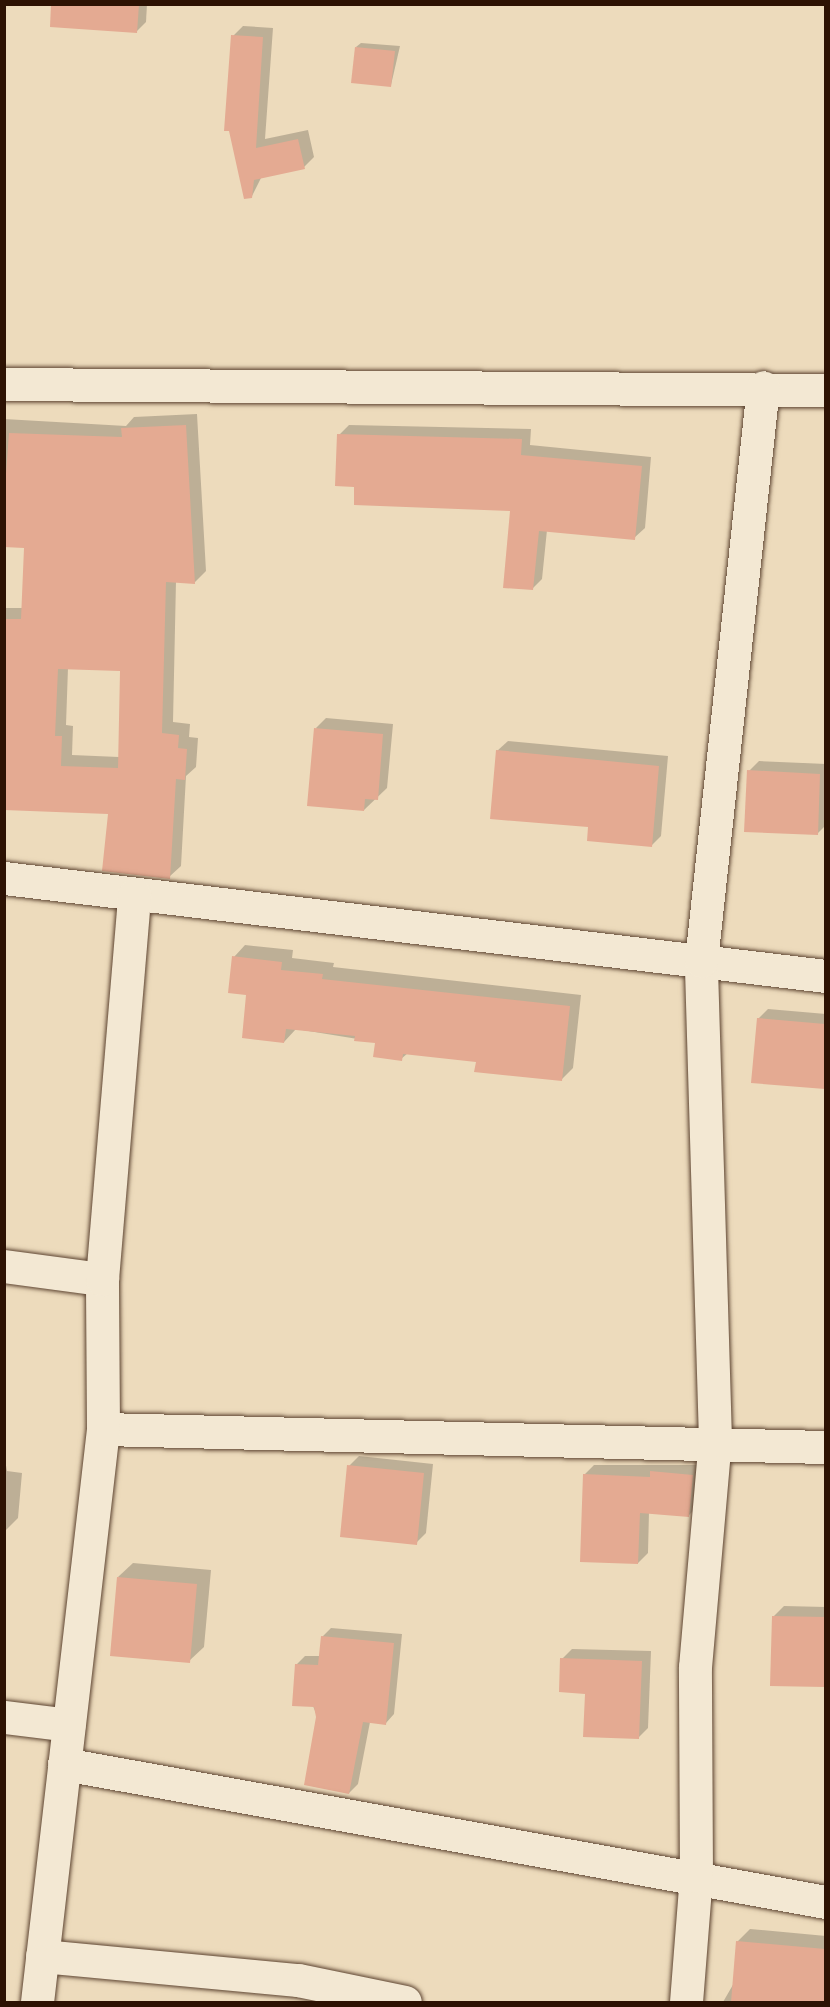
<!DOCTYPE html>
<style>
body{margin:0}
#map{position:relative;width:830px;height:2007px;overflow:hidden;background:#eddbbc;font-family:"IM FELL Double Pica",serif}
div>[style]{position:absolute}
.shadow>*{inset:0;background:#0003}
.building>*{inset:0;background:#e4aa92}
.roads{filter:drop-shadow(0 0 2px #5d4431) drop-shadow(0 0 2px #5d4431)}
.minor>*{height:33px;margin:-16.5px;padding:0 16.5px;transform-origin:16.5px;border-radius:16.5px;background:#f3e8d3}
span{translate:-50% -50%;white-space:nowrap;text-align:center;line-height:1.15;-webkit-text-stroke:4.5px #f3e8d3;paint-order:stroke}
.frame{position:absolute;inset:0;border:6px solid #2d1203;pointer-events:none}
</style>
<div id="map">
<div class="shadow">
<i style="clip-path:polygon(101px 4px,147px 4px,146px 22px,136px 32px)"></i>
<i style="clip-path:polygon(243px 26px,273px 28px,265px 139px,308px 130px,314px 157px,304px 167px,262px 176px,252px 196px,233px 36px)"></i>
<i style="clip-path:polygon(361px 43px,400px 46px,391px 85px,356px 47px)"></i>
<i style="clip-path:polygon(evenodd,197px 414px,206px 571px,194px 583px,176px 581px,173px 722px,190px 724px,189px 737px,198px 738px,196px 767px,186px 776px,181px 866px,169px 877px,110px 812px,4px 808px,4px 608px,23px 608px,26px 547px,4px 545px,4px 419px,126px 426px,134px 417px,197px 414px,68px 668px,122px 669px,119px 757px,72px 755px,73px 726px,66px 725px,68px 668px)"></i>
<i style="clip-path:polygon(349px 425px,531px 429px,530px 445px,651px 457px,645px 528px,634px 538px,547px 530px,542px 579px,532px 589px,512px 510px,356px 485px,339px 435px)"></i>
<i style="clip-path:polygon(326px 718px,393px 724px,387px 788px,364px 810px,316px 728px)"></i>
<i style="clip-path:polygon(508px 741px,668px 756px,661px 836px,651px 846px,589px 826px,497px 751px)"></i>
<i style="clip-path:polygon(759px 761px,826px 764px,826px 825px,817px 834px,749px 771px)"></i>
<i style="clip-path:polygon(245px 945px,293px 950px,292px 958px,334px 963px,333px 967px,581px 995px,573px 1068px,562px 1079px,477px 1061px,408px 1053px,401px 1059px,376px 1042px,296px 1029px,284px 1042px,248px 994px,234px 957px)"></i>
<i style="clip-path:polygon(768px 1009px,826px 1014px,826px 1087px,753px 1081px,758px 1019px)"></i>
<i style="clip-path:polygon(4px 1454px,7px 1471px,22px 1473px,18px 1518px,4px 1532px)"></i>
<i style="clip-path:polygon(359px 1456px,433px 1464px,426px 1533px,416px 1543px,349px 1466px)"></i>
<i style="clip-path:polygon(594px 1465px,703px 1465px,699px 1505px,689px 1515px,649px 1512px,648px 1553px,638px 1563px,584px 1475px)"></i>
<i style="clip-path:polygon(133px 1563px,211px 1570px,204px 1647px,189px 1661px,118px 1577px)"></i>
<i style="clip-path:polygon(784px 1606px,826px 1607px,826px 1685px,772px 1684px,774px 1616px)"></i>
<i style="clip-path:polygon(331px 1628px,402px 1634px,394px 1714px,386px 1723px,370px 1722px,358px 1784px,349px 1793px,296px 1665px,305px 1656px,320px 1656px,322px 1637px)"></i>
<i style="clip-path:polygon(572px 1649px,651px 1651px,648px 1728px,638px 1738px,586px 1692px,562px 1659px)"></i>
<i style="clip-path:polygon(750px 1929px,826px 1936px,826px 2002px,723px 2002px,734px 1983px,737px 1942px)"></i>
</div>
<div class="building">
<i style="clip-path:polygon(51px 4px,139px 4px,137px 33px,50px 27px)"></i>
<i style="clip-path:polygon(231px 35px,263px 37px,256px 148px,298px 139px,305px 169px,254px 180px,252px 198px,244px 199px,229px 131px,224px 131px)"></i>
<i style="clip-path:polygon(355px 47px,395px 51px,391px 87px,351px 83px)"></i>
<i style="clip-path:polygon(evenodd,186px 425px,195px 584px,166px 582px,162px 733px,179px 735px,178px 748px,187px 749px,185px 780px,176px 779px,170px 879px,102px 871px,108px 814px,4px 810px,4px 619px,21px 619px,24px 548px,4px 547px,4px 501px,9px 433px,122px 437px,121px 428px,186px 425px,58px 669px,120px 671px,118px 768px,61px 766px,62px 736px,55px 736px,58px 669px)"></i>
<i style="clip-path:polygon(337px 434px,522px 439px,521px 455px,642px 466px,635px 540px,539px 531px,533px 590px,503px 588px,510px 511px,354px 505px,354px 487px,335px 486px)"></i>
<i style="clip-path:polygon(314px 728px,383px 734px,378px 800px,365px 799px,364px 811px,307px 806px)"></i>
<i style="clip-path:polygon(496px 750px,659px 766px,652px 847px,587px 841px,588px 827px,490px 819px)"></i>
<i style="clip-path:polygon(747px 770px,820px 774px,818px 835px,744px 832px)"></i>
<i style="clip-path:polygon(232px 956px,282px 962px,281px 970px,323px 974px,322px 979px,570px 1006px,562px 1081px,474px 1072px,476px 1062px,403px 1054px,402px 1061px,373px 1057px,375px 1043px,354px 1041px,355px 1036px,286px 1029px,284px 1043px,242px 1038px,246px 995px,228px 993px)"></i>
<i style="clip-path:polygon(757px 1018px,825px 1024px,825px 1089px,751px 1083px)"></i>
<i style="clip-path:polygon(347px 1465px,424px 1473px,417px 1545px,340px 1537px)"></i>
<i style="clip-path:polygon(650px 1471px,693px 1475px,689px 1517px,640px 1513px,638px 1564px,580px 1562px,583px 1474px,650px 1477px)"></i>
<i style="clip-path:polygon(117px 1577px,197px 1584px,190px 1663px,110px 1656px)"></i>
<i style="clip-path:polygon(772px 1616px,825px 1617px,825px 1687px,770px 1686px)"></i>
<i style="clip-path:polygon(321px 1636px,394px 1643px,386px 1725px,363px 1722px,349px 1794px,304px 1785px,316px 1717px,314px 1707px,292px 1706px,295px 1664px,318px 1665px)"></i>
<i style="clip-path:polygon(560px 1658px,642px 1661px,639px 1739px,583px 1737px,585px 1694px,559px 1692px)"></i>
<i style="clip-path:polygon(736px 1941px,825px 1949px,825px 2002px,731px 2002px)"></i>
</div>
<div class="roads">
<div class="minor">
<i style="left:4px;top:384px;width:822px;rotate:0.42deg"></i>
<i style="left:4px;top:878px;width:828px;rotate:6.8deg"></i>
<i style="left:4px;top:1266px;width:99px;rotate:7.6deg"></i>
<i style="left:103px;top:1429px;width:723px;rotate:1.43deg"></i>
<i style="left:4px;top:1717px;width:65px;rotate:7deg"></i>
<i style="left:64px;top:1764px;width:774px;rotate:10.27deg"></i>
<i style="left:42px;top:1956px;width:257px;rotate:5.4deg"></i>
<i style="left:298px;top:1980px;width:109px;rotate:11.6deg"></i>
<i style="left:37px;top:2002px;width:577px;rotate:-83.43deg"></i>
<i style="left:103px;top:1429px;width:150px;rotate:-90.4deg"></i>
<i style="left:102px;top:1279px;width:386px;rotate:-85.2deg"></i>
<i style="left:686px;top:2002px;width:126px;rotate:-85.5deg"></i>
<i style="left:696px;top:1876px;width:209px;rotate:-90.3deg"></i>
<i style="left:695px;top:1667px;width:228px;rotate:-85deg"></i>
<i style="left:715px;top:1440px;width:479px;rotate:-91.7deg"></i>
<i style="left:701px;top:961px;width:577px;rotate:-83.84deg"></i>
</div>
</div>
<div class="frame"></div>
</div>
